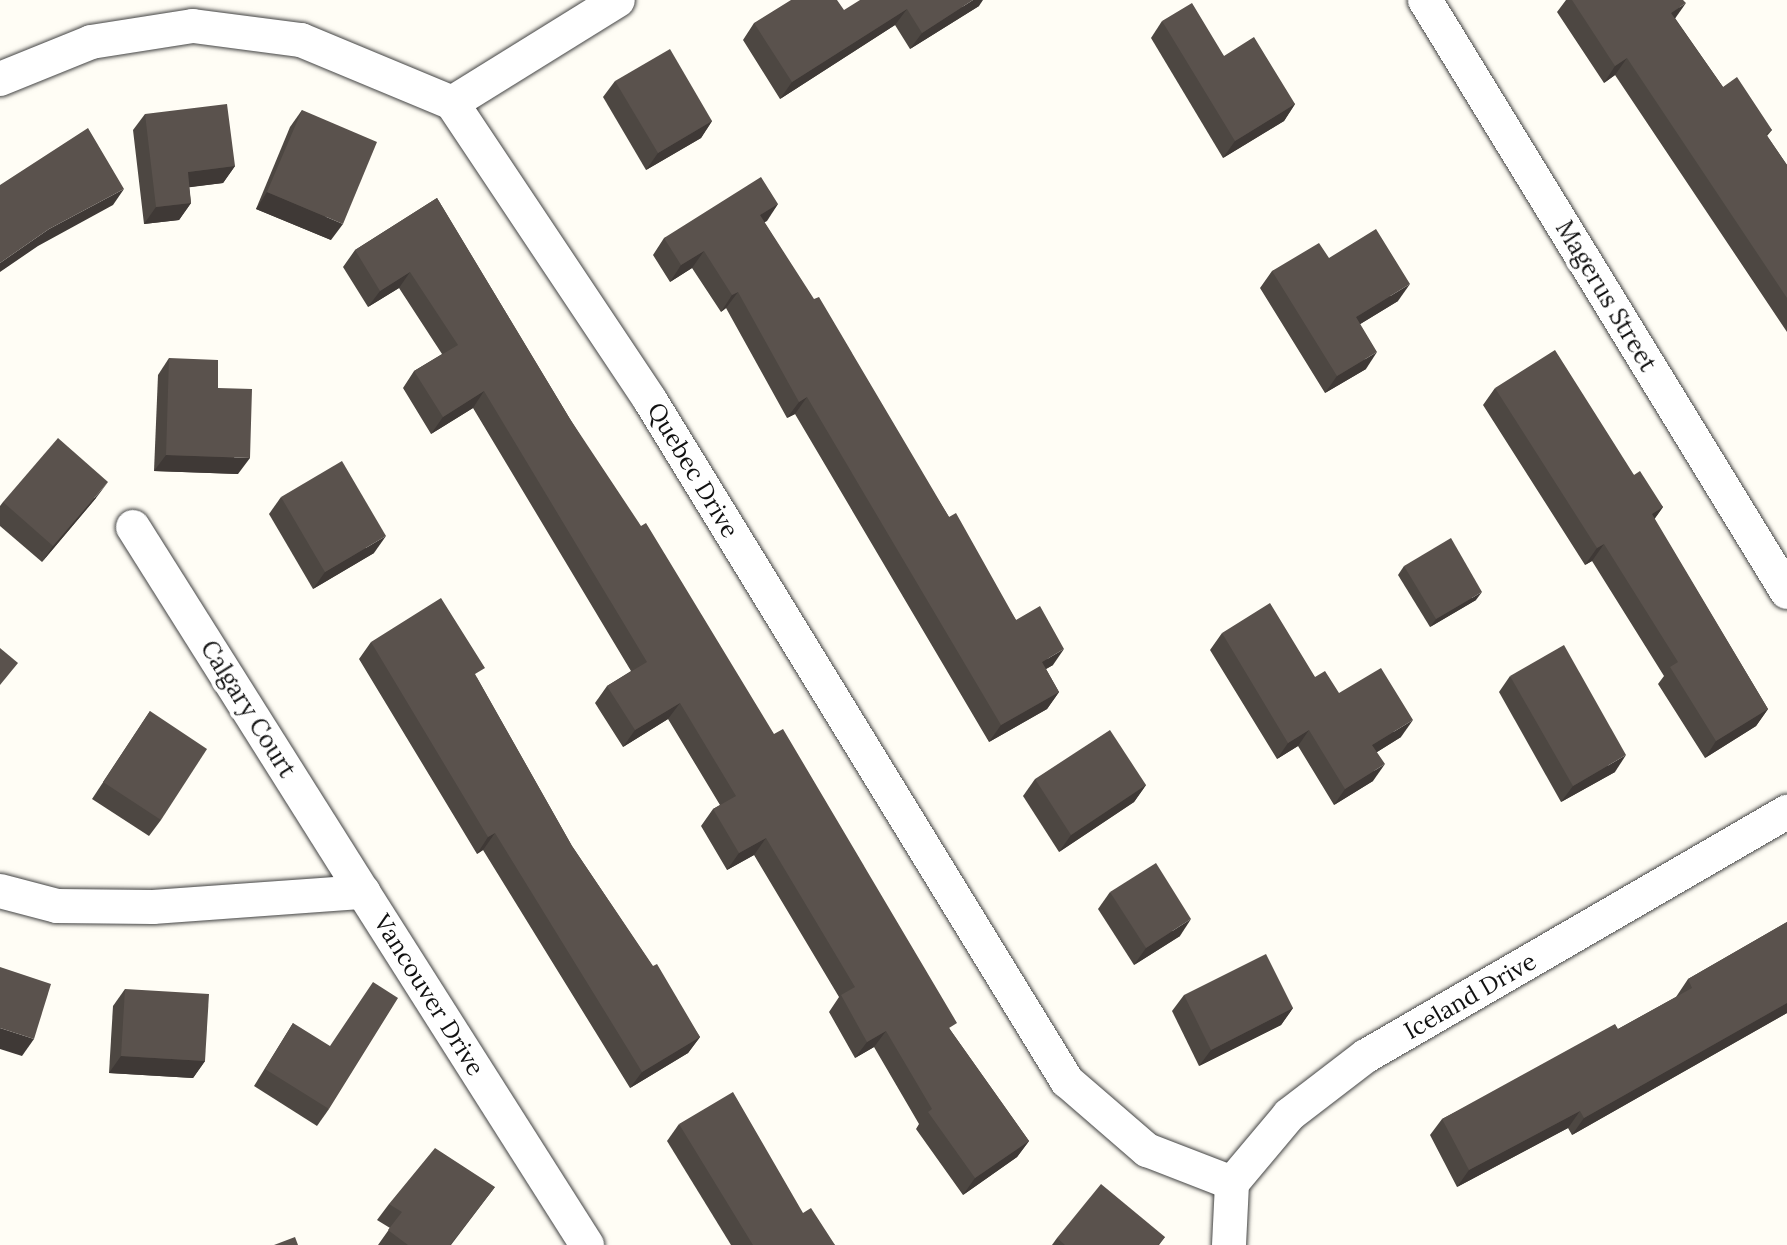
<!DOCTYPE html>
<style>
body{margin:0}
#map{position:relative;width:1787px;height:1245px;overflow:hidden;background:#fffdf5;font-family:Lora,serif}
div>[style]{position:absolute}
.roads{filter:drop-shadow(0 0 2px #444) drop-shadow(0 0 2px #444)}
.street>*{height:34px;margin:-17px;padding:0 17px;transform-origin:17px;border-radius:17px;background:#fff}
.wall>*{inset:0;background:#4d4742}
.shaded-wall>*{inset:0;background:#3f3936}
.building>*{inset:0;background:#5a524d}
span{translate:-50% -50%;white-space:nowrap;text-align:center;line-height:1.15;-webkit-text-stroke:8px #fff;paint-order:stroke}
.street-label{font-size:24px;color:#111}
</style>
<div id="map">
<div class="roads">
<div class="street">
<i style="left:1425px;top:0;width:694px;rotate:58.55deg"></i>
<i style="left:0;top:79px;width:98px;rotate:-22.1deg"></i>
<i style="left:91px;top:42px;width:103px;rotate:-8.9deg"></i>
<i style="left:193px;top:26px;width:109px;rotate:7.4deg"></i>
<i style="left:301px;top:40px;width:164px;rotate:22.6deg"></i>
<i style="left:452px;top:103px;width:357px;rotate:56.3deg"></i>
<i style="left:650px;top:400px;width:799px;rotate:58.52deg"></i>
<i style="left:1067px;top:1081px;width:106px;rotate:40.8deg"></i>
<i style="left:1147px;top:1150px;width:91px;rotate:21.2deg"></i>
<i style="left:452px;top:103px;width:195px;rotate:-31.8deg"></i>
<i style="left:133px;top:527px;width:431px;rotate:57.8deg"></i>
<i style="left:0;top:891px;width:59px;rotate:14.7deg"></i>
<i style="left:57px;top:906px;width:96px;rotate:0.6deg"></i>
<i style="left:153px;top:907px;width:211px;rotate:-4.1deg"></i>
<i style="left:363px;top:892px;width:418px;rotate:57.6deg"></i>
<i style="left:1229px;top:1245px;width:62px;rotate:-87.2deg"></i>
<i style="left:1232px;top:1183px;width:89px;rotate:-50deg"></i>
<i style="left:1289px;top:1115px;width:97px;rotate:-37.5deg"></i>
<i style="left:1366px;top:1056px;width:487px;rotate:-30.1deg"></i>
</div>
</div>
<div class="wall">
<i style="clip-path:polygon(1566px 0,1683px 0,1675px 18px,1723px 87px,1772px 130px,1767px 136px,1787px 165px,1787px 332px,1615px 75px,1604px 83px,1557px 12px)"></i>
<i style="clip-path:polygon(979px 6px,910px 49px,895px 25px,780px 99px,743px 40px,754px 23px,844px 10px)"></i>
<i style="clip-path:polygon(1162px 21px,1224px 56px,1295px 104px,1284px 121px,1223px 158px,1151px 38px)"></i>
<i style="clip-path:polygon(615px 81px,712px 121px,701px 138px,646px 170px,603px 97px)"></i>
<i style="clip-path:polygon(302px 110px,331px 240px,256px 209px,290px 127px)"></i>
<i style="clip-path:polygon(145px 114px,235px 166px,223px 183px,189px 187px,191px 203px,179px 220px,144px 224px,133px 130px)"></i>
<i style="clip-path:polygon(437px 198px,570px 419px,951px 1031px,1029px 1141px,1017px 1157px,963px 1195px,916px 1129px,919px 1124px,874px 1047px,855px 1058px,829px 1012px,839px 997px,754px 855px,727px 870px,701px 826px,713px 809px,720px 805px,668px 719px,623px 747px,595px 703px,607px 686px,631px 671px,473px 408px,431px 434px,403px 388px,414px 371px,442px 354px,399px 288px,368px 307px,343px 267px,355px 250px)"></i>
<i style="clip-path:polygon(778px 204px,764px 222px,949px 517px,1016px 620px,1053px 665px,1046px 669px,1059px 692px,1047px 709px,989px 742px,795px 414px,787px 418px,726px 308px,721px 312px,692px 268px,670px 282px,653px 255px,664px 238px)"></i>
<i style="clip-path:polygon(1329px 258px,1398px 301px,1360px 324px,1366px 369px,1325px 393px,1260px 288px,1272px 271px)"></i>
<i style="clip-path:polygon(169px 358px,218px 388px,238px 474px,154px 471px,158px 375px)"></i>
<i style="clip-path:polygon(1495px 388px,1634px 475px,1663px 507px,1654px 519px,1768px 709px,1756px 726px,1705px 758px,1658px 684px,1664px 676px,1592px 561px,1585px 565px,1483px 405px)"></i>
<i style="clip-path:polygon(281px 497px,374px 553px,313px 589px,269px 514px)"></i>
<i style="clip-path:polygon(96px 498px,42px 562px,0 526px,0 506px,3px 502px)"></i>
<i style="clip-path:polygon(1404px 566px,1476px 600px,1430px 627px,1398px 575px)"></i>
<i style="clip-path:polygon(1222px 633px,1315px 677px,1401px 737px,1377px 752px,1373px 781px,1334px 805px,1298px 746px,1277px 759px,1210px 650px)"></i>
<i style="clip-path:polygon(371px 642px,477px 678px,572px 846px,700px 1037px,688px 1053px,630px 1088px,483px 850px,477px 854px,359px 659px)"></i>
<i style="clip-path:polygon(1510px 676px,1615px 772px,1561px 802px,1499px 692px)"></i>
<i style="clip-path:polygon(150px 711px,161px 820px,149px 836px,92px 799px)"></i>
<i style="clip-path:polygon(1035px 779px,1146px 785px,1134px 802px,1059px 852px,1023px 796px)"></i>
<i style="clip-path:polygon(1110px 892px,1180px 936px,1134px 965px,1098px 909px)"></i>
<i style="clip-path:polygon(1787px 922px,1787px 1013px,1572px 1135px,1568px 1128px,1457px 1187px,1430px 1135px,1442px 1119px,1618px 1029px,1676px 997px,1688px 979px)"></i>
<i style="clip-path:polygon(125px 989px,205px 1061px,193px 1078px,109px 1073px,113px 1006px)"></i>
<i style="clip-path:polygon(1184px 995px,1293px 1008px,1281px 1025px,1199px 1066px,1172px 1011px)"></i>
<i style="clip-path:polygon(293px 1023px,329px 1109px,317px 1126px,254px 1086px)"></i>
<i style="clip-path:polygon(679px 1124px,835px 1245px,731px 1245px,667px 1141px)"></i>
<i style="clip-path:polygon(495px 1187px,451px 1245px,378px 1245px,390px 1228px,377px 1220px,389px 1204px)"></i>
<i style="clip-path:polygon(1165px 1237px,1159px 1245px,1052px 1245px,1057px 1238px)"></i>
</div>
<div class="shaded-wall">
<i style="clip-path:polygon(973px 0,983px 0,979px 6px,910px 49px,922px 33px)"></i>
<i style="clip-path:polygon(1686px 3px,1674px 20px,1671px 13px)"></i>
<i style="clip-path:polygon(907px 9px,895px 25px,780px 99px,792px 82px)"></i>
<i style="clip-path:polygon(1627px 58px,1615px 75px,1604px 83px,1615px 66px)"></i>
<i style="clip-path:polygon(1295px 104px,1284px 121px,1223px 158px,1235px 141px)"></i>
<i style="clip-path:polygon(712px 121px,701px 138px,646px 170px,658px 153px)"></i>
<i style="clip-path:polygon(235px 166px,223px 183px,176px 189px,188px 172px)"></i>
<i style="clip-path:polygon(124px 189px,113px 205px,38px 246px,0 272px,0 263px,49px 229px)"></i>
<i style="clip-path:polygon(267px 192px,343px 224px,331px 240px,256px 209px)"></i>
<i style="clip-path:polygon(191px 203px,179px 220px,144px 224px,156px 207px)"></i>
<i style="clip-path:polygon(778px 204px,767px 221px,748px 232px,760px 215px)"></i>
<i style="clip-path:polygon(704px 251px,692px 268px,670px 282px,681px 265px)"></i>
<i style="clip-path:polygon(410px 272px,399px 288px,368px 307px,380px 291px)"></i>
<i style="clip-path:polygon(1410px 284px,1398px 301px,1344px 334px,1356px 317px)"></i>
<i style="clip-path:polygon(738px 292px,726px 308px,721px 312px,732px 295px)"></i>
<i style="clip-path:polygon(1377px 352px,1366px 369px,1325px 393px,1337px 376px)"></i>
<i style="clip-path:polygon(484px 391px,473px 408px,431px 434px,443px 417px)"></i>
<i style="clip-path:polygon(807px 397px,795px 414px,787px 418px,799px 402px)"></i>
<i style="clip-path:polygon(166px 455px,250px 458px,238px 474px,154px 471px)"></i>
<i style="clip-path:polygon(108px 482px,96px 498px,42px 562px,53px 546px)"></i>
<i style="clip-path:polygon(1663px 507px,1651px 524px,1652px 514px)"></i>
<i style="clip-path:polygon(386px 536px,374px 553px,313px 589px,325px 572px)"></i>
<i style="clip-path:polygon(1604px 544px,1592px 561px,1585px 565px,1597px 548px)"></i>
<i style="clip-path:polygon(1482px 592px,1476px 600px,1430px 627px,1436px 619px)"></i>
<i style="clip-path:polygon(1064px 649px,1053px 665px,1030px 678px,1042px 662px)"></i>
<i style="clip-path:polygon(1059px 692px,1047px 709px,989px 742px,1001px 725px)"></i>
<i style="clip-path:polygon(680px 703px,668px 719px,623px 747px,635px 730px)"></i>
<i style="clip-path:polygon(1768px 709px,1756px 726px,1705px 758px,1716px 741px)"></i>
<i style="clip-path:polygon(1413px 720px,1401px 737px,1361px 762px,1372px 745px)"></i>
<i style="clip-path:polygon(1309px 730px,1298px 746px,1277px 759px,1288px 743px)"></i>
<i style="clip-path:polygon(1626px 755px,1615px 772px,1561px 802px,1573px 786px)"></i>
<i style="clip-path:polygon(1385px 764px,1373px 781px,1334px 805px,1345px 789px)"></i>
<i style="clip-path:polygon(1146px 785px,1134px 802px,1059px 852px,1071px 835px)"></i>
<i style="clip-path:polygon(495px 833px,483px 850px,477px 854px,488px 837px)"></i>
<i style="clip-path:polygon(766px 838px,754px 855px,727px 870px,739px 853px)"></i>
<i style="clip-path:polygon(1191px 919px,1180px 936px,1134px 965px,1146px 948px)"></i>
<i style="clip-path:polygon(1787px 1003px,1787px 1013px,1572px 1135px,1584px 1118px)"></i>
<i style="clip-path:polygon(1293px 1008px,1281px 1025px,1199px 1066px,1211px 1050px)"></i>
<i style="clip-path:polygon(0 1028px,34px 1039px,22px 1056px,0 1049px)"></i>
<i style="clip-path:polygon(886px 1031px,874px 1047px,855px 1058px,867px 1042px)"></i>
<i style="clip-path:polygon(700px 1037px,688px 1053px,630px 1088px,642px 1072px)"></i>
<i style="clip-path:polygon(121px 1056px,205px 1061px,193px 1078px,109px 1073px)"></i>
<i style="clip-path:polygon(1580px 1111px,1568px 1128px,1457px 1187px,1469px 1170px)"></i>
<i style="clip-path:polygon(1029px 1141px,1017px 1157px,963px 1195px,975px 1178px)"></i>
</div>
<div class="building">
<i style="clip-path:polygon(791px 0,837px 0,844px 10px,860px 0,973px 0,922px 33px,907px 9px,792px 82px,754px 23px)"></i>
<i style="clip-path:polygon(1572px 0,1683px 0,1686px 3px,1671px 13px,1723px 87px,1737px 77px,1772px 130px,1766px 134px,1787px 165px,1787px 298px,1627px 58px,1615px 66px)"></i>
<i style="clip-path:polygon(1192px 3px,1224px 56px,1254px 37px,1295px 104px,1235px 141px,1162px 21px)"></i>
<i style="clip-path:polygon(670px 49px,712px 121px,658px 153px,615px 81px)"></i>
<i style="clip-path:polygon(227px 104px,235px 166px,188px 172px,191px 203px,156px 207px,145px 114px)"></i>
<i style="clip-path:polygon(302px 110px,377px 142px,343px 224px,267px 192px)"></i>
<i style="clip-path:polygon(88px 128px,124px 189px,49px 229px,0 263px,0 185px)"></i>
<i style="clip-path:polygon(761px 177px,778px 204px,760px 215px,814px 299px,819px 297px,949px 517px,956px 513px,1016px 620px,1040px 606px,1064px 649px,1042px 662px,1059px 692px,1001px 725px,807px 397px,799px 402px,738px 292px,732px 295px,704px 251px,681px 265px,664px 238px)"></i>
<i style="clip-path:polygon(437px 198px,570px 419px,641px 526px,646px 523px,774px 734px,783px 729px,957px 1023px,949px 1028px,1029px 1141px,975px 1178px,928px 1112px,932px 1109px,886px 1031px,867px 1042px,841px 995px,855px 987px,766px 838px,739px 853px,713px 809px,736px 796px,680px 703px,635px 730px,607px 686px,647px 662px,484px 391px,443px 417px,414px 371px,458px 345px,410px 272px,380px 291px,355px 250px)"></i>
<i style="clip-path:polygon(1376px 229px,1410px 284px,1356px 317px,1377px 352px,1337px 376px,1272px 271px,1319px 243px,1329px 258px)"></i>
<i style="clip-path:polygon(1555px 350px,1634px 475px,1640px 471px,1663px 507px,1652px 514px,1768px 709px,1716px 741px,1670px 667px,1678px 662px,1604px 544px,1597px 548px,1495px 388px)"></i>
<i style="clip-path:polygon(169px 358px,218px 360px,218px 388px,252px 389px,250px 458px,166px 455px)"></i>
<i style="clip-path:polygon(58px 438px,108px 482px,53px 546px,3px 502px)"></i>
<i style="clip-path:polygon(342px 461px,386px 536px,325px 572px,281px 497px)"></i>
<i style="clip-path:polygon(1451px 538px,1482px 592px,1436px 619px,1404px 566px)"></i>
<i style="clip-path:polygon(441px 598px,485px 668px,475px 674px,572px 846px,653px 966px,657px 964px,700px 1037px,642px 1072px,495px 833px,488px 837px,371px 642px)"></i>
<i style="clip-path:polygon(1270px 603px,1315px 677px,1325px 671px,1339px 693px,1381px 668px,1413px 720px,1372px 745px,1385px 764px,1345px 789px,1309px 730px,1288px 743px,1222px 633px)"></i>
<i style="clip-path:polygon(1564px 645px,1626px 755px,1573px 786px,1510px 676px)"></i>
<i style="clip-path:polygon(0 648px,18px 663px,0 685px)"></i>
<i style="clip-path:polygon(150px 711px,207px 749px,161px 820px,103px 782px)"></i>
<i style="clip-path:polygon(1110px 730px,1146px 785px,1071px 835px,1035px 779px)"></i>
<i style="clip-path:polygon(1156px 863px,1191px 919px,1146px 948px,1110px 892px)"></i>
<i style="clip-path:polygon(1787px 922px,1787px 1003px,1584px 1118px,1580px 1111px,1469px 1170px,1442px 1119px,1615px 1024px,1618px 1029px,1692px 988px,1688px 979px)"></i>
<i style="clip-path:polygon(1266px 954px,1293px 1008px,1211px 1050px,1184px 995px)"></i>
<i style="clip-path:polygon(0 967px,51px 984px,34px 1039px,0 1028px)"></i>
<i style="clip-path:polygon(373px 982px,398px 998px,329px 1109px,265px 1069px,293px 1023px,330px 1046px)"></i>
<i style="clip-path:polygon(125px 989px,209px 994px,205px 1061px,121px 1056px)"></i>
<i style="clip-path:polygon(733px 1092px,803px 1213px,811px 1208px,835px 1245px,753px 1245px,679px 1124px)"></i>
<i style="clip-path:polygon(435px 1148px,495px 1187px,450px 1245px,408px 1245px,388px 1230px,402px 1212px,389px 1204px)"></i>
<i style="clip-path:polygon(1101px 1184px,1165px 1237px,1158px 1245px,1065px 1245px,1057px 1238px)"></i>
<i style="clip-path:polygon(295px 1237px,298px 1245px,274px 1245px)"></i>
</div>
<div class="street-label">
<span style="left:1606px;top:296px;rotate:59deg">Magerus Street</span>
<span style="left:693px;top:470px;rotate:59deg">Quebec Drive</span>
<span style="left:248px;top:709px;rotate:58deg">Calgary Court</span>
<span style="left:429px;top:995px;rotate:58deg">Vancouver Drive</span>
<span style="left:1470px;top:996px;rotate:-30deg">Iceland Drive</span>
</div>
</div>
